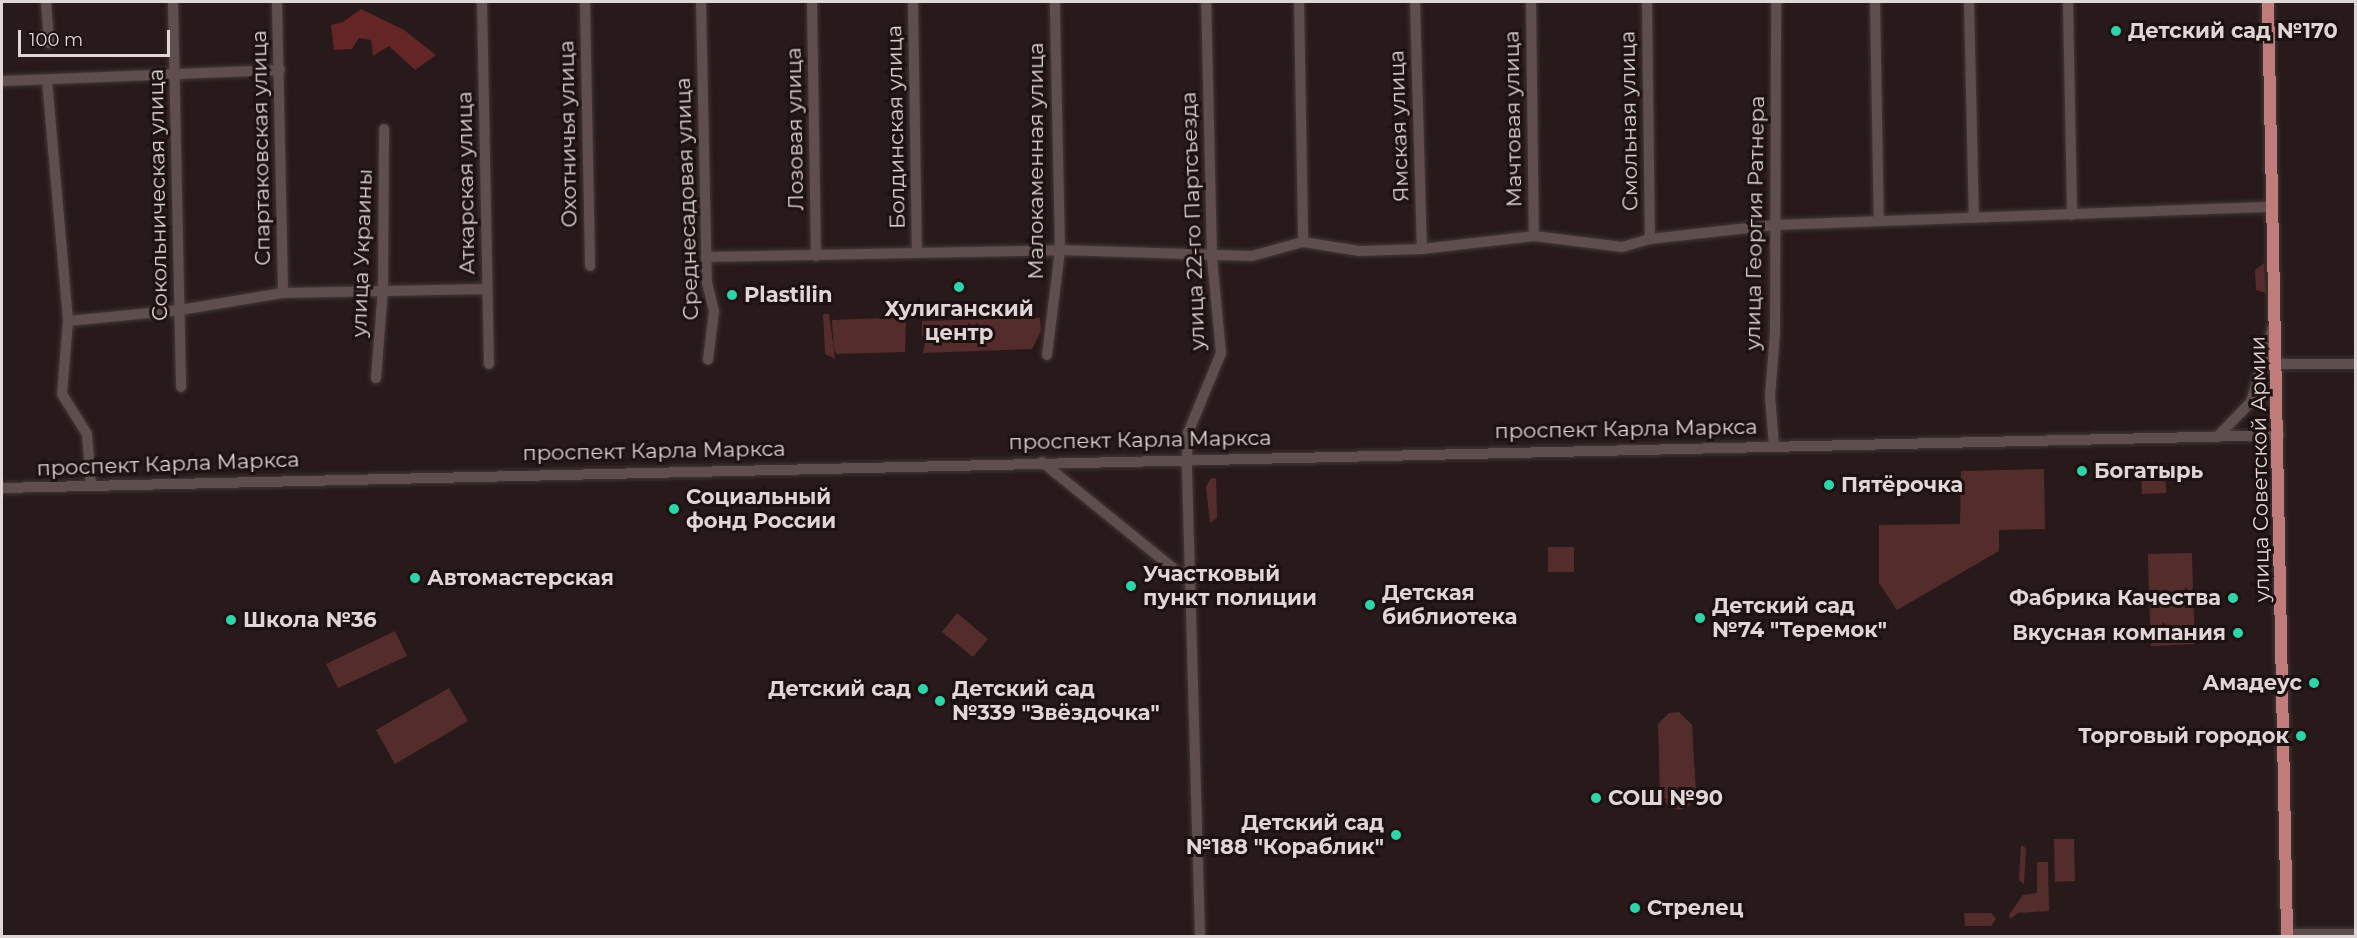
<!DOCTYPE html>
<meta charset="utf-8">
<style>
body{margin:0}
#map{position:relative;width:2357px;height:938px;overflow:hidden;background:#281a1a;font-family:Montserrat,sans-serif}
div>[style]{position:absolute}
.green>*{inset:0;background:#552c2c}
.water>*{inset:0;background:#642527}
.roads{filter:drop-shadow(0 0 2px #423737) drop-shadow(0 0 2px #423737)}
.minor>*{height:10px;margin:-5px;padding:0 5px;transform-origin:5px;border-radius:5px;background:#5e4e4d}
.major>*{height:12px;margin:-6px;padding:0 6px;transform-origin:6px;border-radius:6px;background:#bf7c7b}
.dots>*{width:16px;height:16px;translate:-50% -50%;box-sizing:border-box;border:3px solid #1e1111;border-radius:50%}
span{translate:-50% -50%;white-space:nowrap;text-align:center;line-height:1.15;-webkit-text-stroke:6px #1e1111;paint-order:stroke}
.poi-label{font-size:21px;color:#e0d6d5;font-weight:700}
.left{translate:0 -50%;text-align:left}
.right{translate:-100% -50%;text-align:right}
.street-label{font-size:21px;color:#e0d6d5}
.frame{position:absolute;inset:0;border:3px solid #e0d6d5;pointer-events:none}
.scale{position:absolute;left:18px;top:30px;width:152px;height:27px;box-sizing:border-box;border:3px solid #e0d6d5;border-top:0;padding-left:8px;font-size:18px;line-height:21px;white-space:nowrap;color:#e0d6d5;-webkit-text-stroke:4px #1e1111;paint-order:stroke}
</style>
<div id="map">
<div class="green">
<i style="clip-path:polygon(2264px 263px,2266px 293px,2256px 290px,2255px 270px)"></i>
<i style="clip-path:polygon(823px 314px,829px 314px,835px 359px,825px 354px)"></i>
<i style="clip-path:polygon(906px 317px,905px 352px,837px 354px,834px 350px,832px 320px)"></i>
<i style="clip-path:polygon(1040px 318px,1041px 331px,1032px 349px,923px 353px,926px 336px,922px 336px,922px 321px)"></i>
<i style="clip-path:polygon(2141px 465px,2165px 465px,2166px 493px,2142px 494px)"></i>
<i style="clip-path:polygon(2044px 469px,2045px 529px,1999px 530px,1999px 551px,1897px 610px,1879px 583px,1879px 525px,1960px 524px,1961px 471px)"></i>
<i style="clip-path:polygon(1216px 478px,1217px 518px,1210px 523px,1206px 487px,1210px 479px)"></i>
<i style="clip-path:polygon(1548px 547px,1574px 547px,1574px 572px,1548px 572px)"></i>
<i style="clip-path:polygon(2192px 553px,2193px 591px,2149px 592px,2148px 554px)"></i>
<i style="clip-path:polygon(2193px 593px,2195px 644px,2151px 646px,2149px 595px)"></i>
<i style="clip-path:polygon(957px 613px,988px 639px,973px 657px,942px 632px)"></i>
<i style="clip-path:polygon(395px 631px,407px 656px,338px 688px,326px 664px)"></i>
<i style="clip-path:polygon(449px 688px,468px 721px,395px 764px,376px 730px)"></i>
<i style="clip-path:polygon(1679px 712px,1692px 725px,1696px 794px,1688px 807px,1679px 810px,1669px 807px,1660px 794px,1658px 724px,1669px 713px)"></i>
<i style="clip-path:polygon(2054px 839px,2074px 839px,2075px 881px,2055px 882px)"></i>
<i style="clip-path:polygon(2021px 845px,2026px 848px,2024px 884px,2019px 880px)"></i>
<i style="clip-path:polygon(2037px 862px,2048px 862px,2049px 911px,2018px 913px,2010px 919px,2009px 915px,2023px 895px,2037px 893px)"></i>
<i style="clip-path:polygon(1964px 913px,1991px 913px,1996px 919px,1991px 926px,1965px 926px)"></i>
</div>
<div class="water">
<i style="clip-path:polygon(361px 9px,404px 30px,436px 55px,415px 70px,389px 46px,373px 56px,371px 40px,359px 38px,352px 49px,334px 50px,331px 25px,343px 22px)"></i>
</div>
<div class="roads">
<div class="minor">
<i style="left:46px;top:2px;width:41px;rotate:85.8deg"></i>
<i style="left:173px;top:2px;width:385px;rotate:88.8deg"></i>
<i style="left:277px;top:2px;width:291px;rotate:88.8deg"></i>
<i style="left:482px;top:2px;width:362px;rotate:88.9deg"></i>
<i style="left:585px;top:2px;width:264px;rotate:88.9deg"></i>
<i style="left:701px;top:2px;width:281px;rotate:88.8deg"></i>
<i style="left:707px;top:283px;width:29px;rotate:76deg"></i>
<i style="left:714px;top:311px;width:49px;rotate:97deg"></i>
<i style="left:812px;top:2px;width:254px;rotate:89.1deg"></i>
<i style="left:913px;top:2px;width:250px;rotate:89.1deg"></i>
<i style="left:1299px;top:2px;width:240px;rotate:89deg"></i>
<i style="left:1415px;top:2px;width:247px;rotate:88.4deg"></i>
<i style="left:1531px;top:2px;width:234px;rotate:89.3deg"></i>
<i style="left:1647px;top:2px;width:237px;rotate:89.3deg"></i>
<i style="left:1875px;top:2px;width:219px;rotate:89deg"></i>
<i style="left:1969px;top:2px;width:216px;rotate:88.7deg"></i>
<i style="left:2068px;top:2px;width:213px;rotate:88.9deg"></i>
<i style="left:47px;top:80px;width:242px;rotate:85deg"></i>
<i style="left:68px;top:321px;width:73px;rotate:94.7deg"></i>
<i style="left:62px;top:394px;width:47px;rotate:58deg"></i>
<i style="left:87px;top:434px;width:51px;rotate:85.5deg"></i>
<i style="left:2px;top:81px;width:278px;rotate:-2.3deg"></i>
<i style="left:706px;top:257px;width:354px;rotate:-1.1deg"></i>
<i style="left:1060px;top:250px;width:192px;rotate:1.8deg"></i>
<i style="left:1252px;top:256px;width:53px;rotate:-15.4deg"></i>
<i style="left:1303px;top:242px;width:57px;rotate:9.1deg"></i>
<i style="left:1359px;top:251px;width:63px;rotate:-1.8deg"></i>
<i style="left:1422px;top:249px;width:113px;rotate:-6.6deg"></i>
<i style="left:1534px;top:236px;width:89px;rotate:7.1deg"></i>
<i style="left:1622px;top:247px;width:29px;rotate:-16deg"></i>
<i style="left:1650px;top:239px;width:126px;rotate:-6.4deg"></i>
<i style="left:1775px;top:225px;width:498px;rotate:-2.1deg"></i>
<i style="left:68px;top:321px;width:113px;rotate:-5.6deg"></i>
<i style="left:180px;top:310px;width:104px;rotate:-9.4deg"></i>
<i style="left:283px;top:293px;width:204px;rotate:-1.1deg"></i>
<i style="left:1047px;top:355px;width:106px;rotate:-82.9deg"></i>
<i style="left:1060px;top:250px;width:248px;rotate:-91.2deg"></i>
<i style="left:2277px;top:364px;width:79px"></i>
<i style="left:376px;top:378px;width:89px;rotate:-85.5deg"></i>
<i style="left:383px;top:289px;width:160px;rotate:-89.6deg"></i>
<i style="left:2218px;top:436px;width:47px;rotate:-45.9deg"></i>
<i style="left:2251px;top:402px;width:78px;rotate:-73.7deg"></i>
<i style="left:1774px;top:446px;width:50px;rotate:-94.6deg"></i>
<i style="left:1770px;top:396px;width:64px;rotate:-85.5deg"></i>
<i style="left:1775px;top:332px;width:330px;rotate:-89.8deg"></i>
<i style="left:1042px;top:462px;width:191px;rotate:39deg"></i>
<i style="left:2px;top:488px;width:2278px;rotate:-1.33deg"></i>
<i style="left:2287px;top:934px;width:69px"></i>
<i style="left:1200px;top:936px;width:478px;rotate:-91.6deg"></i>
<i style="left:1187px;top:458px;width:25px;rotate:-88deg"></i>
<i style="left:1188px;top:433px;width:87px;rotate:-67.6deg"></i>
<i style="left:1221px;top:353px;width:96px;rotate:-95.4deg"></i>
<i style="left:1212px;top:257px;width:255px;rotate:-91.3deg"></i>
</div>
<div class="major">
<i style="left:2268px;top:2px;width:934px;rotate:88.83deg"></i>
</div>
</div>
<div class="dots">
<i style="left:2116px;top:31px;background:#2dd5ab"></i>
<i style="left:959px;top:287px;background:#2dd5ab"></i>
<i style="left:732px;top:295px;background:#2dd5ab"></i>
<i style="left:2082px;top:471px;background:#2dd5ab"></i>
<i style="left:1829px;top:485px;background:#2dd5ab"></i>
<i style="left:674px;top:509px;background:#2dd5ab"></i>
<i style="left:415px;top:578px;background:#2dd5ab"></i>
<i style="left:1131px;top:586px;background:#2dd5ab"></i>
<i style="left:2233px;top:598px;background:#2dd5ab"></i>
<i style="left:1370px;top:605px;background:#2dd5ab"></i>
<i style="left:1700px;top:618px;background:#2dd5ab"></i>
<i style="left:231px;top:620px;background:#2dd5ab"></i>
<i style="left:2238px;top:633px;background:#2dd5ab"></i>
<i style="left:2314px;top:683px;background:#2dd5ab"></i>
<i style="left:923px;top:689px;background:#2dd5ab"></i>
<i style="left:940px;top:701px;background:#2dd5ab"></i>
<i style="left:2301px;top:736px;background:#2dd5ab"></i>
<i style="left:1596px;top:798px;background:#2dd5ab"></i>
<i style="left:1396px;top:835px;background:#2dd5ab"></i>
<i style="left:1635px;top:908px;background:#2dd5ab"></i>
</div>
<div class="poi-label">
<span class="left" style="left:2128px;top:31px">Детский сад №170</span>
<span class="left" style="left:744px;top:295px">Plastilin</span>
<span style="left:959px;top:321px">Хулиганский<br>центр</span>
<span class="left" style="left:2094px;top:471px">Богатырь</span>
<span class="left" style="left:1841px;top:485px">Пятёрочка</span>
<span class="left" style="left:686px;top:509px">Социальный<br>фонд России</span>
<span class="left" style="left:1143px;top:586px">Участковый<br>пункт полиции</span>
<span class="left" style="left:427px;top:578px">Автомастерская</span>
<span class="left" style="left:1382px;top:605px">Детская<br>библиотека</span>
<span class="right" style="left:2221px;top:598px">Фабрика Качества</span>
<span class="left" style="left:1712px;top:618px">Детский сад<br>№74 "Теремок"</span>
<span class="left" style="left:243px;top:620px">Школа №36</span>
<span class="right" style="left:2226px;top:633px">Вкусная компания</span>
<span class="right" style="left:2302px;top:683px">Амадеус</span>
<span class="right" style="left:911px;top:689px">Детский сад</span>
<span class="left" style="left:952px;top:701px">Детский сад<br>№339 "Звёздочка"</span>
<span class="right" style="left:2289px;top:736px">Торговый городок</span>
<span class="left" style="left:1608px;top:798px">СОШ №90</span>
<span class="right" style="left:1384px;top:835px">Детский сад<br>№188 "Кораблик"</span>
<span class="left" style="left:1647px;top:908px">Стрелец</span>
</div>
<div class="street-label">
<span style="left:1513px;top:119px;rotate:-91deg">Мачтовая улица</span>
<span style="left:1629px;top:121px;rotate:-91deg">Смольная улица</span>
<span style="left:1399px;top:126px;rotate:-92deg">Ямская улица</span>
<span style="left:896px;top:127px;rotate:-91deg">Болдинская улица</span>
<span style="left:795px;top:129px;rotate:-91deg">Лозовая улица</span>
<span style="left:568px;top:134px;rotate:-91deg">Охотничья улица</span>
<span style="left:261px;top:148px;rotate:-91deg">Спартаковская улица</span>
<span style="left:1036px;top:161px;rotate:-90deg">Малокаменная улица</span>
<span style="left:466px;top:183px;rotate:-91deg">Аткарская улица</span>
<span style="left:158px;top:195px;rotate:-91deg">Сокольническая улица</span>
<span style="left:687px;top:199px;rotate:-92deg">Среднесадовая улица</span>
<span style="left:1193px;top:221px;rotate:-92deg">улица 22-го Партсъезда</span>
<span style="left:1755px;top:223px;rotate:-89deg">улица Георгия Ратнера</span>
<span style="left:362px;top:253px;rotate:-88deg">улица Украины</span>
<span style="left:1626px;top:429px;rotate:-1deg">проспект Карла Маркса</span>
<span style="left:1140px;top:440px;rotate:-1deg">проспект Карла Маркса</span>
<span style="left:654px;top:451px;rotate:-1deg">проспект Карла Маркса</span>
<span style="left:168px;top:464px;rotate:-2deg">проспект Карла Маркса</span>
<span style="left:2260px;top:469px;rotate:-91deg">улица Советской Армии</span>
</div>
<div class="frame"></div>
<div class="scale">100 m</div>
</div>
